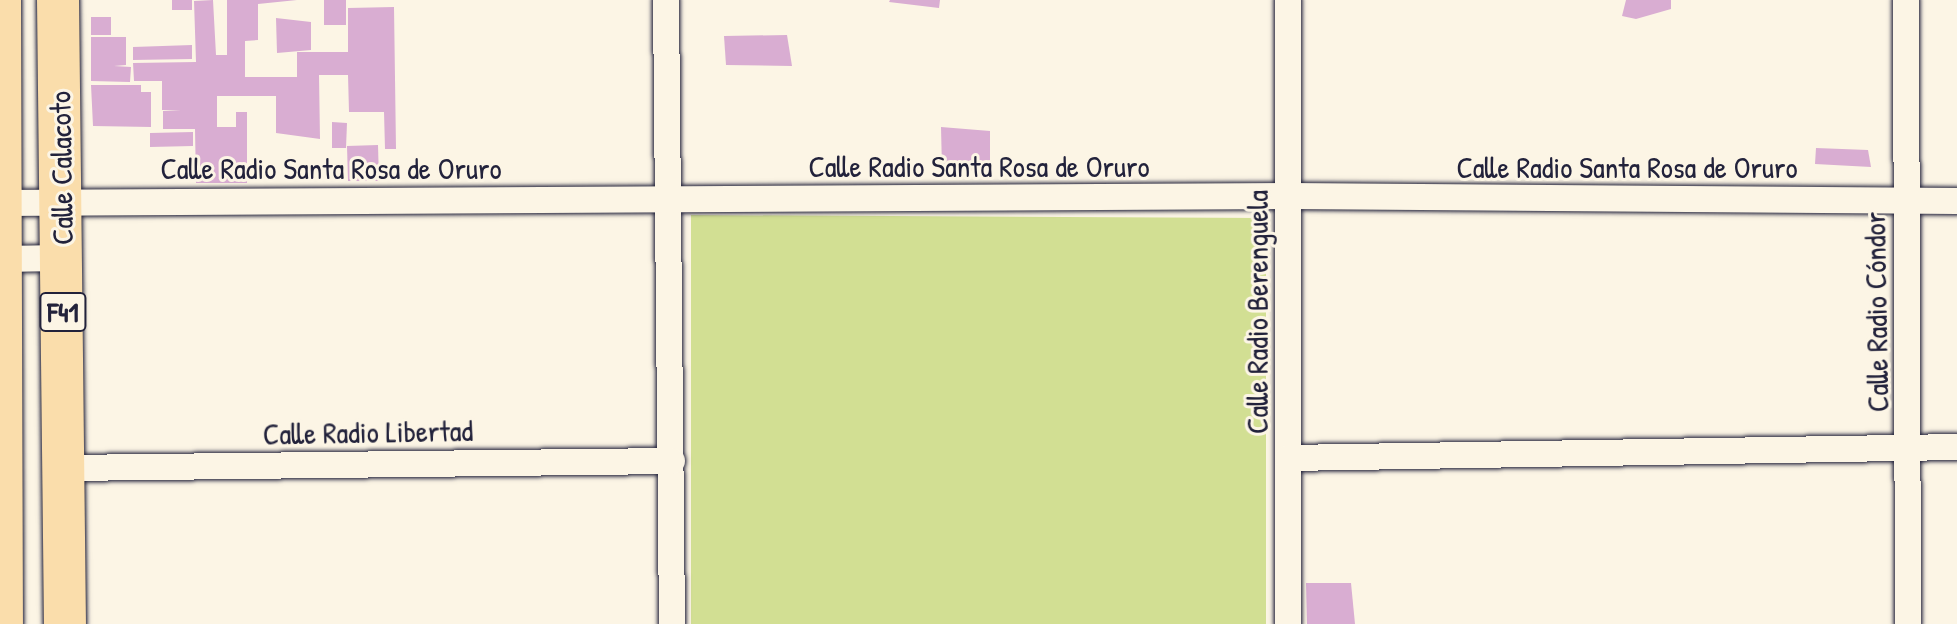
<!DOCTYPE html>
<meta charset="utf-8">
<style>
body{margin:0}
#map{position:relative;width:1957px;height:624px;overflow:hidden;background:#fcf5e5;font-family:"Patrick Hand",sans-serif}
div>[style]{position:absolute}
.green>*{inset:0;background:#d2df93}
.building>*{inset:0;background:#d9add2}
.roads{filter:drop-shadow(0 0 2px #22223b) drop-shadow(0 0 2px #22223b)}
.street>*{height:26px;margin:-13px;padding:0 13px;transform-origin:13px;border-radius:13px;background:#fcf5e5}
.primary>*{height:42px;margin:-21px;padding:0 21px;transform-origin:21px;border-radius:21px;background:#faddab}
span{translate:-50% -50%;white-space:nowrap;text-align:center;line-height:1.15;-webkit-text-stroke:6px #fcf5e5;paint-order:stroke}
.shield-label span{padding:2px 6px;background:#fcf5e5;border:2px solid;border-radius:6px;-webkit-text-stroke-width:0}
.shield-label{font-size:28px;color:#22223b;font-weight:700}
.street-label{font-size:30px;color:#22223b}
</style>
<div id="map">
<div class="green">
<i style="clip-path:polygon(691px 215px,1266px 218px,1266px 624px,691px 624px)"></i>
</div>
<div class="building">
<i style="clip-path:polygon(172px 0,192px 0,192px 10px,172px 10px)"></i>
<i style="clip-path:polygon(213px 0,216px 55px,227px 55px,227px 0,297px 0,258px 4px,258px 40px,245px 41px,245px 77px,297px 77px,297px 52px,348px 52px,348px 8px,394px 7px,396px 149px,385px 149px,384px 112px,349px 112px,348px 75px,319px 75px,320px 139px,276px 133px,276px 96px,217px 96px,217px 127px,236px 127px,236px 112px,247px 112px,247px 183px,196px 183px,195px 129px,163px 129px,163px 111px,181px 110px,162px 110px,162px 81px,134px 81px,133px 63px,196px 62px,194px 1px)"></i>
<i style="clip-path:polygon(324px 0,346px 0,346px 25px,324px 25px)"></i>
<i style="clip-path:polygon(890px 0,940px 0,939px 8px,889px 2px)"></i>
<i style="clip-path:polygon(1626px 0,1671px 0,1671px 9px,1636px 19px,1622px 16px)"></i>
<i style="clip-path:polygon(91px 17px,111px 17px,111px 35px,91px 35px)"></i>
<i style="clip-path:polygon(276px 18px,311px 22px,311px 50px,277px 53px)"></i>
<i style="clip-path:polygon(787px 35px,792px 66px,726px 65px,724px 36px)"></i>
<i style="clip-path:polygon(91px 37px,126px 37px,126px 65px,114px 66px,131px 67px,130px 82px,91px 81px)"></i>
<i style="clip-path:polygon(192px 45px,192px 59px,133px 60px,133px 47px)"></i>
<i style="clip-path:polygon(91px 85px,141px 85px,141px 92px,151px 92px,151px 127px,93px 126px)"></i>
<i style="clip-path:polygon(332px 122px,347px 123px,346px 148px,332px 148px)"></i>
<i style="clip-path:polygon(941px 127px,990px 131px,990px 172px,942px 169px)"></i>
<i style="clip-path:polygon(193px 132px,193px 146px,150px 147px,150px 133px)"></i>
<i style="clip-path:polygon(378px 145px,379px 181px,348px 181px,347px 146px)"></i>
<i style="clip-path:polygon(1816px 148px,1868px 150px,1871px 167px,1815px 164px)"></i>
<i style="clip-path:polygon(1306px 583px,1351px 583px,1355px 624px,1307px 624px)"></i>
</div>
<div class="roads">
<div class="street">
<i style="left:666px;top:0;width:624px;rotate:89.45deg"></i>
<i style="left:1288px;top:0;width:624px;rotate:90deg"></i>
<i style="left:1906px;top:0;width:624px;rotate:89.82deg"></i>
<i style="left:0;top:203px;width:1290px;rotate:-0.31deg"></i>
<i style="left:1290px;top:196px;width:667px;rotate:0.43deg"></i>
<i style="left:0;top:259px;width:62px;rotate:-0.9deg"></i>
<i style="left:1288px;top:458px;width:669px;rotate:-0.94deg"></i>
<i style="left:65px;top:468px;width:607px;rotate:-0.66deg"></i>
</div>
<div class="primary">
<i style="left:0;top:0;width:624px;rotate:89.82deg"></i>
<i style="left:58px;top:0;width:624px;rotate:89.36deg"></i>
</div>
</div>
<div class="shield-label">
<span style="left:63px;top:312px">F41</span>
</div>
<div class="street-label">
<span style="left:979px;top:166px">Calle Radio Santa Rosa de Oruro</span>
<span style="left:1627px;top:167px">Calle Radio Santa Rosa de Oruro</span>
<span style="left:61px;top:168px;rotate:-91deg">Calle Calacoto</span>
<span style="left:331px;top:168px">Calle Radio Santa Rosa de Oruro</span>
<span style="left:1257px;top:312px;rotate:-90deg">Calle Radio Berenguela</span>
<span style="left:1876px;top:312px;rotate:-91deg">Calle Radio Cóndor</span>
<span style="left:368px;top:432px;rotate:-1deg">Calle Radio Libertad</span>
</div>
</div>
